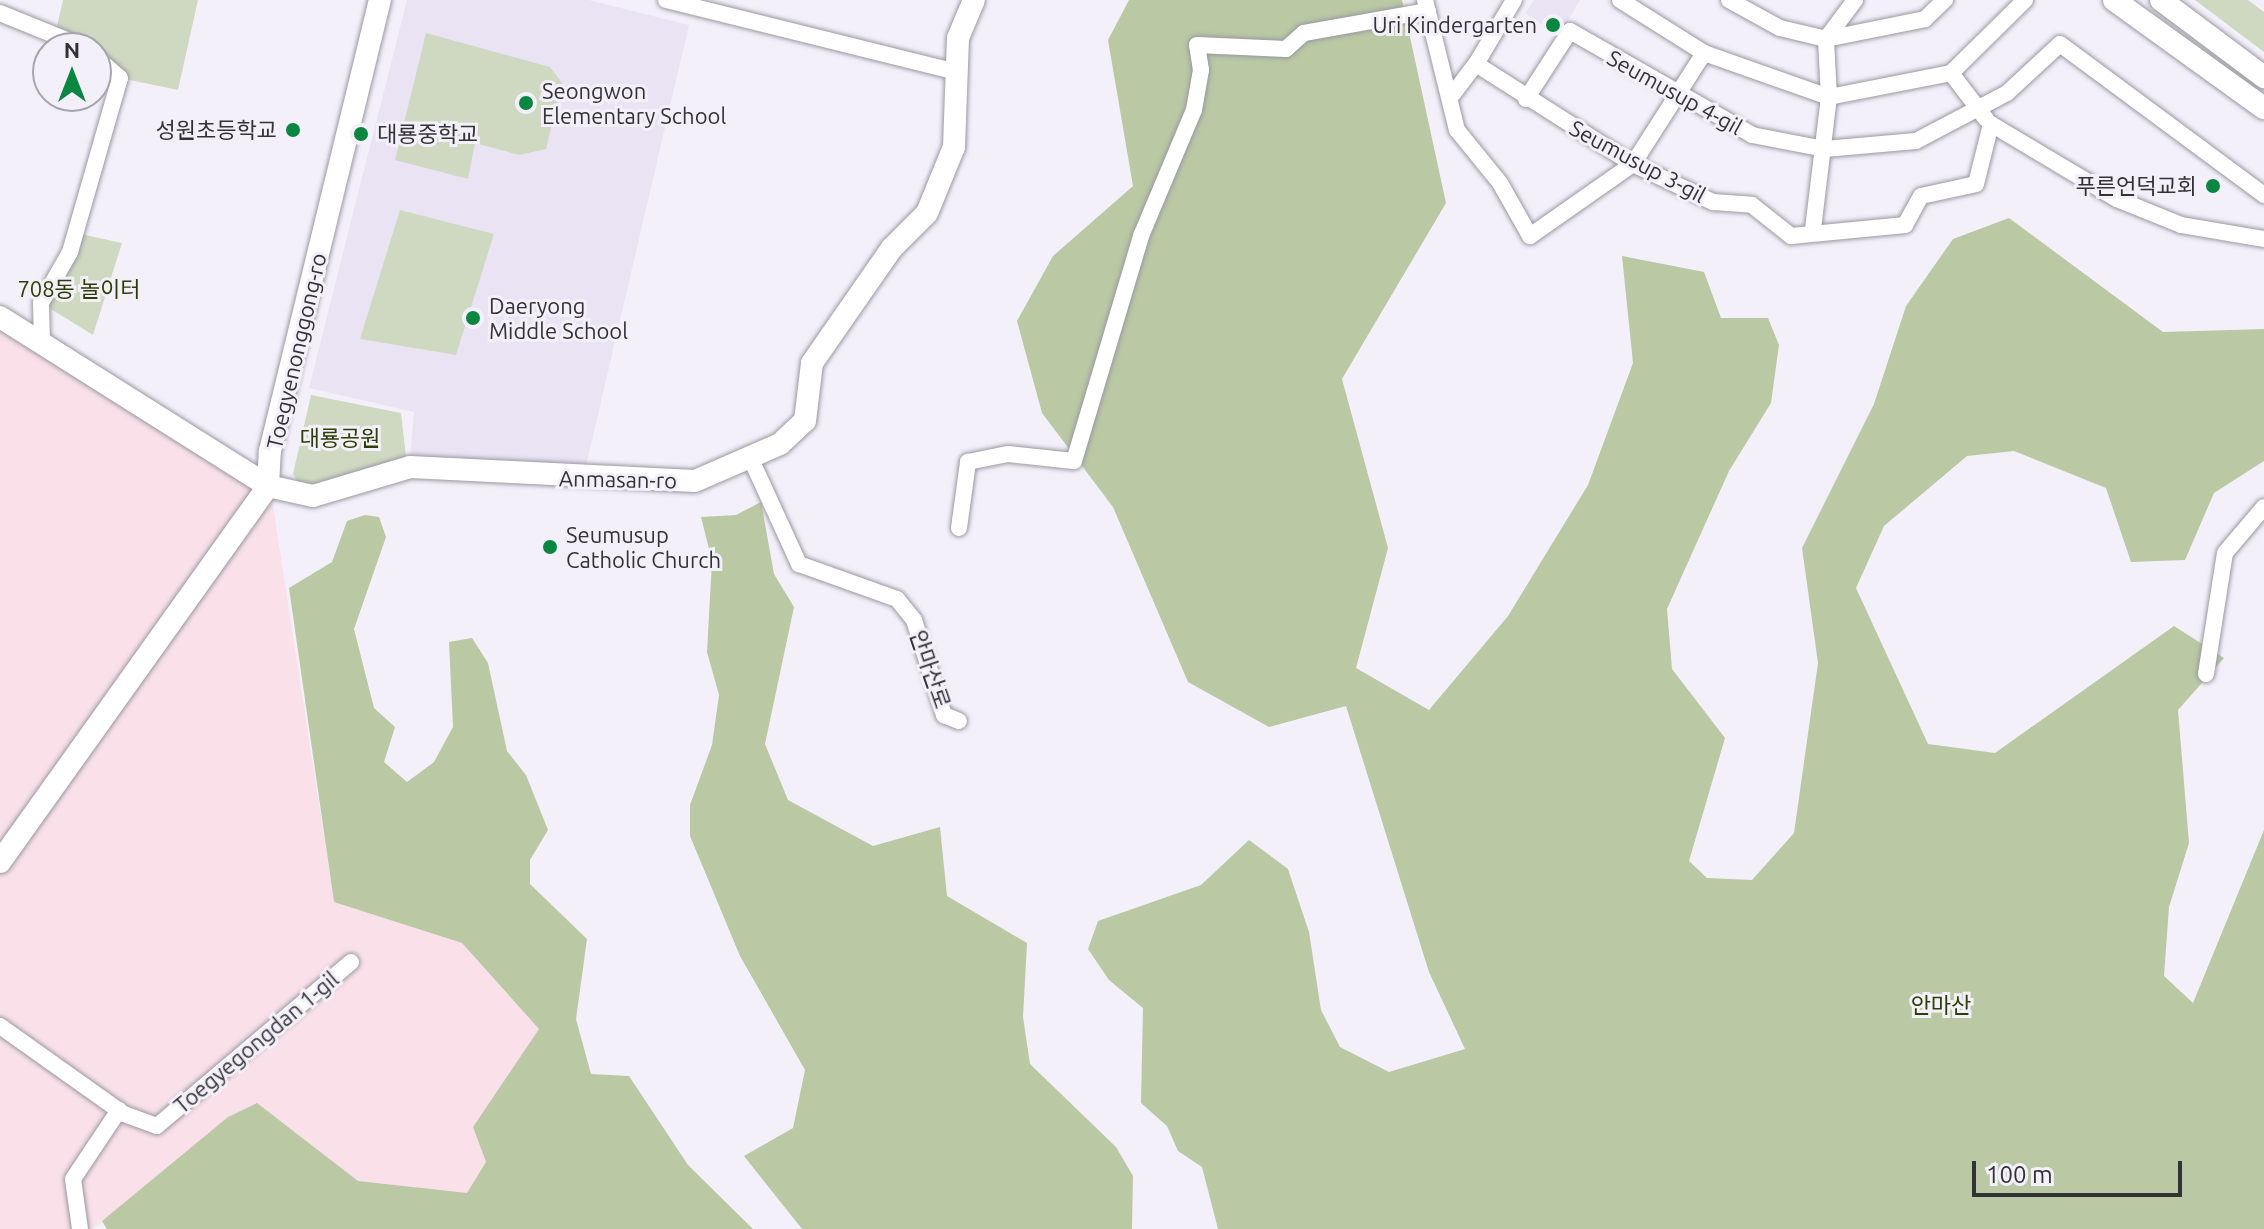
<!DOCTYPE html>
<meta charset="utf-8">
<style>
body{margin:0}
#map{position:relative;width:2264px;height:1229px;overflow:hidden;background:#f3f0fa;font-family:Ubuntu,"Noto Sans KR",sans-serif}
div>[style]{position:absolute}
.industrial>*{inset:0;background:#f9e0e9}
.built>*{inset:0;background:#e9e3f4}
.green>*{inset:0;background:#cfd9c2}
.forest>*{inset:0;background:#bac8a4}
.roads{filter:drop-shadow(0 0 2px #9a98a1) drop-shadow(0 0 2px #9a98a1)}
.minor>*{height:16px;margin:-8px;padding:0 8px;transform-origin:8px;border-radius:8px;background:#fff}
.tertiary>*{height:22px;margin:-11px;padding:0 11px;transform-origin:11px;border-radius:11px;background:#fff}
.dots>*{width:22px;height:22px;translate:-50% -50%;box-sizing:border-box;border:4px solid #f3f0fa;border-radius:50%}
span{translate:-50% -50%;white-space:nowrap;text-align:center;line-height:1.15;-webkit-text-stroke:6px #f3f0fa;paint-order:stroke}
.poi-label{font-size:22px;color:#333236}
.right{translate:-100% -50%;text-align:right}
.left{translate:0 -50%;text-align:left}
.street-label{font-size:22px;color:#333236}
.park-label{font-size:22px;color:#2d3e04}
.north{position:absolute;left:32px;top:32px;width:80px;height:80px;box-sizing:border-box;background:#f3f0fa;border:2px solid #a6a4ac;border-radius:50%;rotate:0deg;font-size:22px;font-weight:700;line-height:32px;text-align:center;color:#333236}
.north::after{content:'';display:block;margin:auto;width:28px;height:36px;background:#098640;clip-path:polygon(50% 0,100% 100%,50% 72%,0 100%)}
.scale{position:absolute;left:1972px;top:1161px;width:210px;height:36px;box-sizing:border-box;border:4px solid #333236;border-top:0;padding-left:10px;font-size:24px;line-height:28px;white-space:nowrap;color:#333236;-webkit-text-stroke:6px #f3f0fa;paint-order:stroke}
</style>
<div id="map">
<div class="industrial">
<i style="clip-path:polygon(0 317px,271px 493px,334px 902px,462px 943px,539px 1029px,473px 1127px,486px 1162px,467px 1194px,358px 1181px,257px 1103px,228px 1118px,92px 1229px,0 1229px)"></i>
</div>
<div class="built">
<i style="clip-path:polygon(407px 0,589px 0,689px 25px,585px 470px,410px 457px,414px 412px,309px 388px)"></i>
<i style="clip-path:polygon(1534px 0,1580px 0,1558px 37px,1525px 13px)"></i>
</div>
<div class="green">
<i style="clip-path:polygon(63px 0,198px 0,178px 90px,120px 78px,96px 48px,55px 35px)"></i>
<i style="clip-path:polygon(2195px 0,2248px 0,2264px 12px,2264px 52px)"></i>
<i style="clip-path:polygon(426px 33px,550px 67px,562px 83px,546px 149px,519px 155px,475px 143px,468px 179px,395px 160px)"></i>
<i style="clip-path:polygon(400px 210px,494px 234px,456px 355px,360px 339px)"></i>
<i style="clip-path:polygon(76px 233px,122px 243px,93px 335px,41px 303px)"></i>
<i style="clip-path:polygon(311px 395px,401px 413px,406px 457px,312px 488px,300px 485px,293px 474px)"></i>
</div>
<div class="forest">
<i style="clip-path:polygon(1129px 0,1402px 0,1446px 203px,1342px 379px,1388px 548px,1356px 668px,1429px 710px,1508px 616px,1588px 485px,1633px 363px,1622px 256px,1704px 272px,1721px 318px,1768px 318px,1779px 345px,1771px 403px,1729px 471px,1667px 609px,1672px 669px,1725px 738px,1689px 861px,1707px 878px,1752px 880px,1794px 833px,1818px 663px,1802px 548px,1874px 404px,1906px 306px,1953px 239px,2009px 218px,2163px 332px,2264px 329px,2264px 461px,2214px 493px,2185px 560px,2131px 562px,2106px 488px,2014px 451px,1967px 456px,1884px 526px,1856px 588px,1928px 744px,1995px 753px,2174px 626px,2224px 658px,2178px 710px,2189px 843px,2169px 907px,2164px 976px,2193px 1003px,2264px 830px,2264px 1229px,1218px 1229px,1202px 1167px,1178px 1151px,1167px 1126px,1141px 1103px,1143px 1008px,1109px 980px,1088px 949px,1098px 921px,1201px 885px,1249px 840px,1288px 869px,1309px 932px,1321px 1010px,1340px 1047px,1389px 1072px,1465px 1049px,1429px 972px,1346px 706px,1269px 727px,1188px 682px,1113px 507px,1042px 413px,1017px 321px,1053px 256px,1133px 186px,1108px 40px)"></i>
<i style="clip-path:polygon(761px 502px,774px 574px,794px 607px,765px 744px,788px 800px,873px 846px,940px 827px,947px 896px,1027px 943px,1023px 1017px,1030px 1064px,1116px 1147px,1133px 1176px,1132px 1229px,802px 1229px,744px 1156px,793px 1128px,805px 1070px,740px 956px,690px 836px,690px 805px,712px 745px,719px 695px,707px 652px,712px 561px,701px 517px,736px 515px)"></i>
<i style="clip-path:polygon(365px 515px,379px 517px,386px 537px,354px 629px,374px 708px,395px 727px,384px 762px,407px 782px,434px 762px,453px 727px,449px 642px,472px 638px,488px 663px,507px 751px,526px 775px,548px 830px,530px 860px,530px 884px,587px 939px,576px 1019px,591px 1074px,629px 1076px,688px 1165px,753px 1229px,107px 1229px,102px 1221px,228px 1117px,257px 1103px,358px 1181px,467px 1193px,486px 1162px,473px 1127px,539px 1029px,462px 943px,334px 902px,289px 588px,332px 562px,347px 521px)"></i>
</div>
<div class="roads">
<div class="minor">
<i style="left:666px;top:0;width:301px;rotate:13.9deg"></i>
<i style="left:1425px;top:0;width:134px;rotate:76.2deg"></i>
<i style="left:1457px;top:130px;width:68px;rotate:50.9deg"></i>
<i style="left:1500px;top:183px;width:61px;rotate:60.5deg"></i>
<i style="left:1530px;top:236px;width:126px;rotate:-35deg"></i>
<i style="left:1633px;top:164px;width:132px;rotate:-57.4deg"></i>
<i style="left:1514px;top:0;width:74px;rotate:120.7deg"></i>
<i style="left:1476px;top:64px;width:186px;rotate:32.5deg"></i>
<i style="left:1633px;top:164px;width:89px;rotate:25.4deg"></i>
<i style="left:1713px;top:202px;width:39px;rotate:4deg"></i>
<i style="left:1752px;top:205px;width:50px;rotate:38.5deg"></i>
<i style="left:1791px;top:236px;width:115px;rotate:-5.5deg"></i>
<i style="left:1905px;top:225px;width:33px;rotate:-61deg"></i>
<i style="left:1921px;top:196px;width:56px;rotate:-12.3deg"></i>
<i style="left:1976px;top:184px;width:62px;rotate:-76deg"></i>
<i style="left:1991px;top:124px;width:147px;rotate:30.8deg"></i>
<i style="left:2117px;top:199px;width:69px;rotate:22.1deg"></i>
<i style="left:2181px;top:225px;width:84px;rotate:9.6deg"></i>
<i style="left:1620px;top:0;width:99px;rotate:32.2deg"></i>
<i style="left:1704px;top:53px;width:133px;rotate:19.4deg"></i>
<i style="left:1829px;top:97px;width:124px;rotate:-11.1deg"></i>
<i style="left:1951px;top:73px;width:104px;rotate:-44.6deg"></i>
<i style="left:1729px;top:0;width:58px;rotate:28.8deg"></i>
<i style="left:1780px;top:28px;width:47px;rotate:13.4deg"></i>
<i style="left:1826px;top:39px;width:101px;rotate:-11.4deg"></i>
<i style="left:1925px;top:19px;width:28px;rotate:-44deg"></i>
<i style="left:0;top:13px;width:93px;rotate:22.1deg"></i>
<i style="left:1951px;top:73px;width:58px;rotate:52.7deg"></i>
<i style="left:1453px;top:94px;width:38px;rotate:-53deg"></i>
<i style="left:1526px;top:99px;width:81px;rotate:-57.1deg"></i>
<i style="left:1570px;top:31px;width:210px;rotate:29.7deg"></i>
<i style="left:1752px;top:135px;width:74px;rotate:10.9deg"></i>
<i style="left:1825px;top:149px;width:91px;rotate:-5deg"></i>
<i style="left:1916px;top:141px;width:103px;rotate:-27.8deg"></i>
<i style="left:2007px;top:93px;width:72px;rotate:-42.8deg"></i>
<i style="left:2060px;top:44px;width:254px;rotate:36.5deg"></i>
<i style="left:1813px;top:229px;width:133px;rotate:-83.1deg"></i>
<i style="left:1829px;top:97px;width:58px;rotate:-93deg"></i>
<i style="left:1826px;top:39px;width:49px;rotate:-53.4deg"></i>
<i style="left:42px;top:344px;width:41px;rotate:-91.4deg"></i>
<i style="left:41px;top:303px;width:59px;rotate:-60.4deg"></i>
<i style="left:70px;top:252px;width:181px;rotate:-74deg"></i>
<i style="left:120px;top:78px;width:32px;rotate:-139deg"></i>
<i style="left:750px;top:457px;width:118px;rotate:65.4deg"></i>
<i style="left:799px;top:564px;width:104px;rotate:19.7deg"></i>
<i style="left:897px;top:599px;width:27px;rotate:51deg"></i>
<i style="left:914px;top:620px;width:100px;rotate:72.5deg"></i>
<i style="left:944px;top:715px;width:16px;rotate:22deg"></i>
<i style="left:959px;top:528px;width:67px;rotate:-82.2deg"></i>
<i style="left:968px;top:462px;width:41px;rotate:-11.3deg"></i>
<i style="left:1008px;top:454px;width:66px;rotate:6.1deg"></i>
<i style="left:1074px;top:461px;width:235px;rotate:-73.4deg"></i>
<i style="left:1141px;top:236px;width:137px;rotate:-67.2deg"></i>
<i style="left:1194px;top:110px;width:41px;rotate:-80.1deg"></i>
<i style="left:1201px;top:70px;width:25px;rotate:-99deg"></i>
<i style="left:1197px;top:45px;width:89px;rotate:2.6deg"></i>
<i style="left:1286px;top:49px;width:24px;rotate:-42deg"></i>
<i style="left:1304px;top:33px;width:126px;rotate:-10.1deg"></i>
<i style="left:2206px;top:674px;width:122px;rotate:-81.1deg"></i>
<i style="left:2225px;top:553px;width:60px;rotate:-49.7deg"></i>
<i style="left:0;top:1026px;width:152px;rotate:35.4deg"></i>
<i style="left:124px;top:1114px;width:35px;rotate:20deg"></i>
<i style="left:157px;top:1126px;width:254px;rotate:-40.2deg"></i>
<i style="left:80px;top:1229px;width:50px;rotate:-98deg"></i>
<i style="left:73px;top:1179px;width:83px;rotate:-56.3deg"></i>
</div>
<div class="tertiary">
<i style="left:2114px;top:0;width:185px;rotate:35.8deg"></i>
<i style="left:2161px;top:0;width:129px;rotate:36.8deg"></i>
<i style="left:0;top:317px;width:317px;rotate:32.2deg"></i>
<i style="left:268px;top:486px;width:46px;rotate:12.5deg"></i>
<i style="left:313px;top:496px;width:101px;rotate:-16.6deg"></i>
<i style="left:410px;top:467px;width:285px;rotate:2.8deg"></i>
<i style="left:695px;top:481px;width:93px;rotate:-23.5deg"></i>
<i style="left:780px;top:444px;width:34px;rotate:-43deg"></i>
<i style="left:805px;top:421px;width:58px;rotate:-83.1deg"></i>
<i style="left:812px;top:363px;width:140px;rotate:-55.2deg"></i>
<i style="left:892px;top:248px;width:49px;rotate:-45deg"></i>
<i style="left:927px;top:213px;width:71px;rotate:-67.8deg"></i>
<i style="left:954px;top:147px;width:109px;rotate:-87.9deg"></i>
<i style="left:958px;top:38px;width:41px;rotate:-67.2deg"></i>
<i style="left:0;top:862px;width:462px;rotate:-54.5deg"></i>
<i style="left:268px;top:486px;width:35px;rotate:-87deg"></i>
<i style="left:270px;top:451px;width:464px;rotate:-76.3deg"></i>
</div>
</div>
<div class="dots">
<i style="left:1553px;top:25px;background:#098640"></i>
<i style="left:526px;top:103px;background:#098640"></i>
<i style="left:293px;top:130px;background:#098640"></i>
<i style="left:361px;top:134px;background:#098640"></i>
<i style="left:2213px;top:186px;background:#098640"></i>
<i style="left:473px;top:318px;background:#098640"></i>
<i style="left:550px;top:547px;background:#098640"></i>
</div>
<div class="poi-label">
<span class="right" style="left:1537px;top:25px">Uri Kindergarten</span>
<span class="left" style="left:542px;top:103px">Seongwon<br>Elementary School</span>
<span class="right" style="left:277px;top:130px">성원초등학교</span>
<span class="left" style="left:377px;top:134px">대룡중학교</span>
<span class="right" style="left:2197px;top:186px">푸른언덕교회</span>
<span class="left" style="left:489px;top:318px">Daeryong<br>Middle School</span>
<span class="left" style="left:566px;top:547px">Seumusup<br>Catholic Church</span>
</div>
<div class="street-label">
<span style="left:1675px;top:92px;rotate:29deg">Seumusup 4-gil</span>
<span style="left:1638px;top:161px;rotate:28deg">Seumusup 3-gil</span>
<span style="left:296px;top:351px;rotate:-77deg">Toegyenonggong-ro</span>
<span style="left:618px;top:479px;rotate:1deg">Anmasan-ro</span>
<span style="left:931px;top:669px;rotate:71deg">안마산로</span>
<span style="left:256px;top:1042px;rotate:-40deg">Toegyegongdan 1-gil</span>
</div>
<div class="park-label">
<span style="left:79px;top:289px">708동 놀이터</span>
<span style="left:340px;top:438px">대룡공원</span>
<span style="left:1941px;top:1005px">안마산</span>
</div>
<div class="north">N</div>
<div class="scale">100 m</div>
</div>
